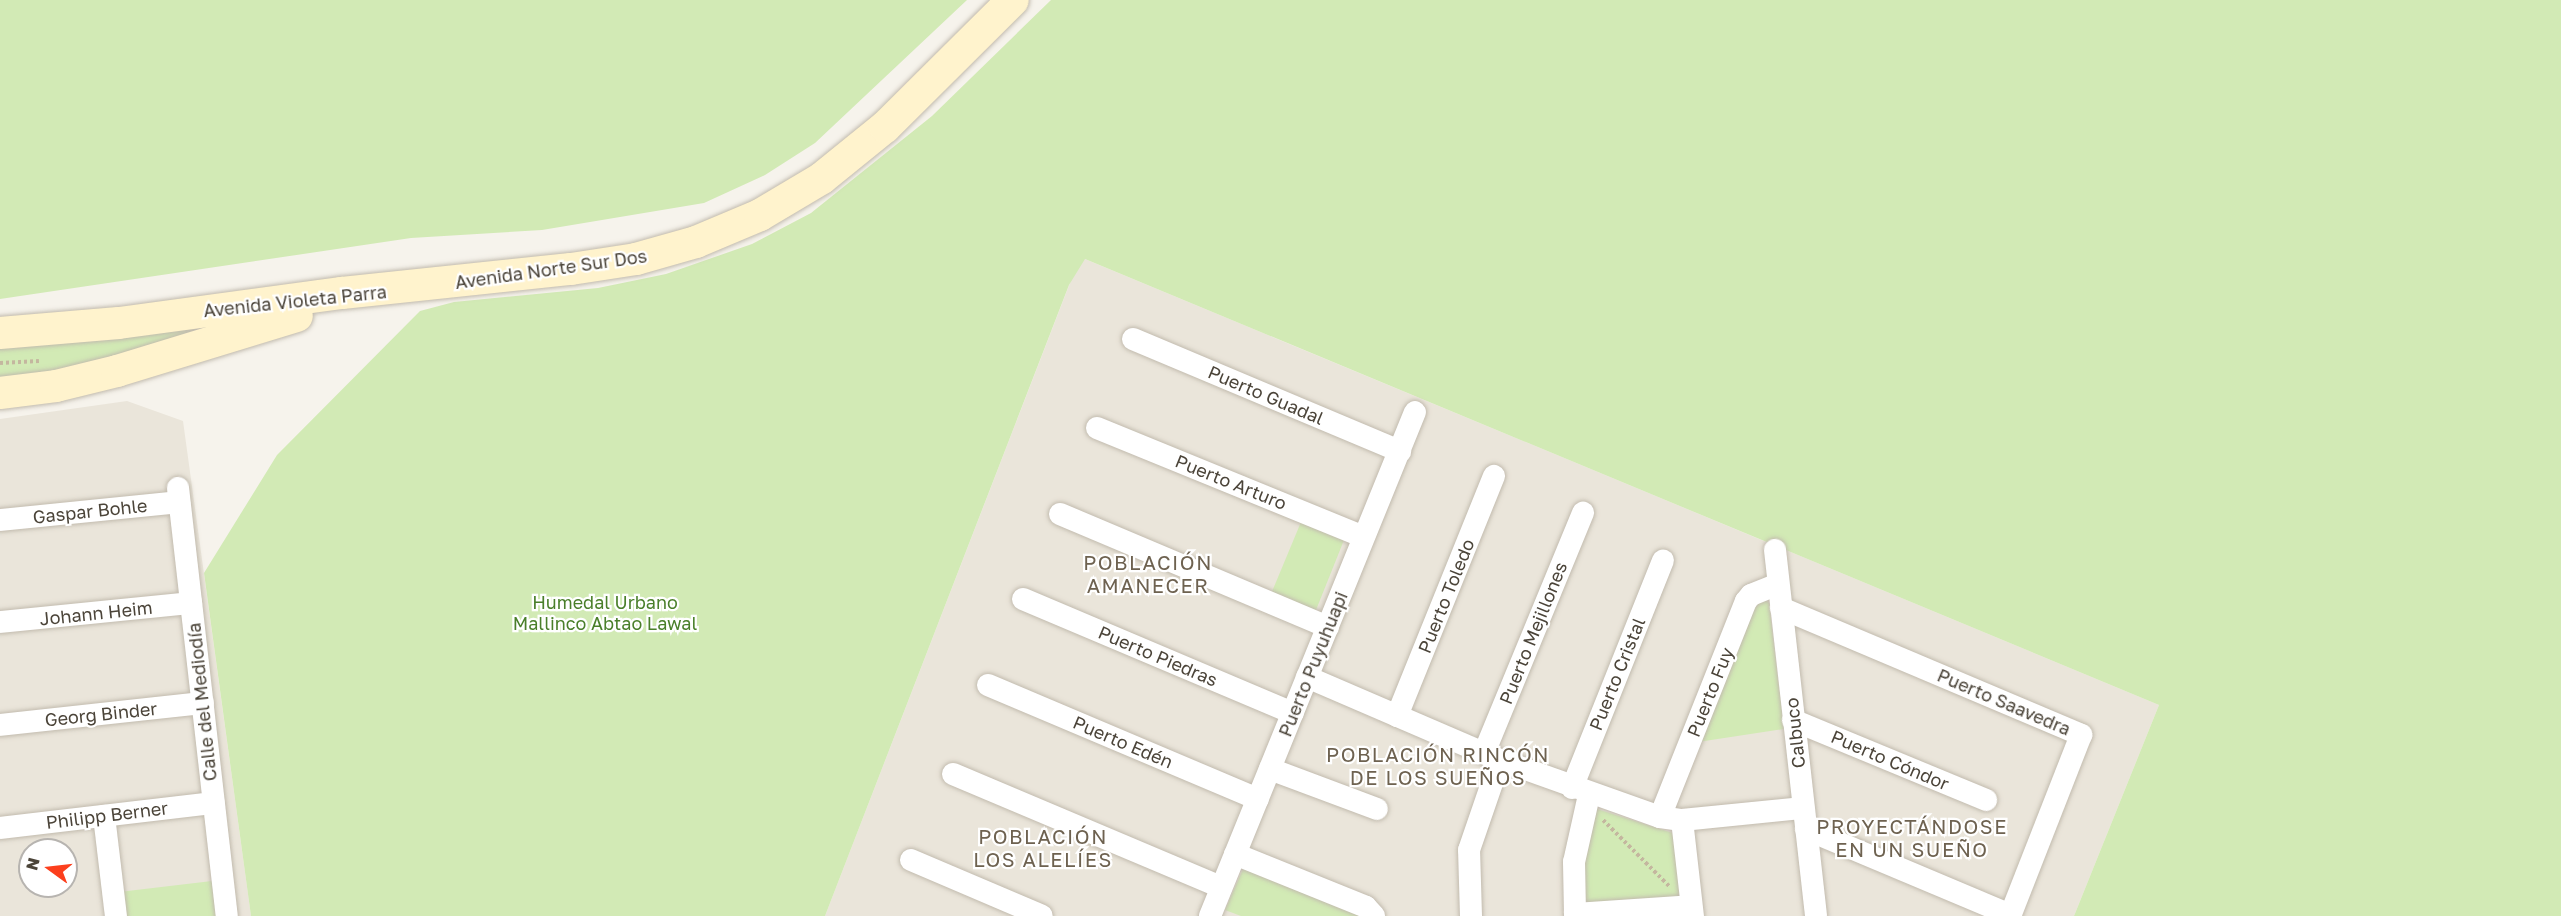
<!DOCTYPE html>
<meta charset="utf-8">
<style>
body{margin:0}
#map{position:relative;width:2561px;height:916px;overflow:hidden;background:#f6f3ec;font-family:"Golos Text",sans-serif}
div>[style]{position:absolute}
.residential>*{inset:0;background:#eae5da}
.green>*{inset:0;background:#d2eab5}
.path>*{height:4px;margin-top:-2px;transform-origin:0;background:repeating-linear-gradient(90deg,#c4b79f 0 3px,transparent 0 6px)}
.roads{filter:drop-shadow(0 0 2px #c2bbae) drop-shadow(0 0 2px #c2bbae)}
.minor>*{height:22px;margin:-11px;padding:0 11px;transform-origin:11px;border-radius:11px;background:#fff}
.secondary>*{height:32px;margin:-16px;padding:0 16px;transform-origin:16px;border-radius:16px;background:#fff3cd}
span{translate:-50% -50%;white-space:nowrap;text-align:center;line-height:1.15;-webkit-text-stroke:4.5px #fff;paint-order:stroke}
.street-label{font-size:18px;color:#4b4439}
.park-label{font-size:18px;color:#4a7f2a}
.neighbourhood-label{font-size:20px;color:#6e6250;letter-spacing:1.5px}
.north{position:absolute;left:18px;top:838px;width:60px;height:60px;box-sizing:border-box;background:#fff;border:2px solid #b7b4b0;border-radius:50%;rotate:285deg;font-size:16px;font-weight:700;line-height:24px;text-align:center;color:#4b4439}
.north::after{content:'';display:block;margin:auto;width:21px;height:27px;background:#fc3f1d;clip-path:polygon(50% 0,100% 100%,50% 72%,0 100%)}
</style>
<div id="map">
<div class="residential">
<i style="clip-path:polygon(1080px 257px,2159px 705px,2074px 916px,825px 916px)"></i>
<i style="clip-path:polygon(evenodd,127px 401px,183px 421px,251px 916px,0 916px,0 419px,127px 401px,30px 850px,66px 850px,66px 886px,30px 886px,30px 850px)"></i>
</div>
<div class="green">
<i style="clip-path:polygon(0 0,967px 0,815px 143px,765px 175px,704px 203px,542px 230px,411px 238px,0 299px)"></i>
<i style="clip-path:polygon(1051px 0,2561px 0,2561px 916px,2074px 916px,2159px 705px,1085px 259px,1069px 285px,825px 916px,251px 916px,204px 573px,277px 455px,420px 311px,454px 302px,598px 288px,666px 274px,752px 244px,811px 213px,932px 116px)"></i>
<i style="clip-path:polygon(216px 323px,221px 328px,0 385px,0 344px)"></i>
<i style="clip-path:polygon(1301px 522px,1344px 540px,1316px 610px,1271px 594px)"></i>
<i style="clip-path:polygon(1766px 600px,1769px 603px,1784px 729px,1698px 742px,1753px 603px)"></i>
<i style="clip-path:polygon(1597px 809px,1676px 834px,1684px 895px,1587px 910px,1577px 897px)"></i>
<i style="clip-path:polygon(1243px 869px,1248px 870px,1366px 916px,1241px 916px,1225px 910px)"></i>
<i style="clip-path:polygon(212px 881px,216px 916px,122px 916px,119px 892px)"></i>
</div>
<div class="path">
<i style="left:0;top:363px;width:39px;rotate:-3deg"></i>
<i style="left:1603px;top:820px;width:95px;rotate:45deg"></i>
</div>
<div class="roads">
<div class="minor">
<i style="left:1133px;top:339px;width:290px;rotate:22.8deg"></i>
<i style="left:1097px;top:428px;width:288px;rotate:22.2deg"></i>
<i style="left:178px;top:488px;width:431px;rotate:83.5deg"></i>
<i style="left:1060px;top:514px;width:291px;rotate:22.9deg"></i>
<i style="left:0;top:520px;width:180px;rotate:-5.7deg"></i>
<i style="left:1775px;top:550px;width:368px;rotate:83.6deg"></i>
<i style="left:1023px;top:599px;width:293px;rotate:22.9deg"></i>
<i style="left:1781px;top:608px;width:326px;rotate:22.9deg"></i>
<i style="left:2081px;top:735px;width:194px;rotate:111.4deg"></i>
<i style="left:0;top:622px;width:192px;rotate:-5.7deg"></i>
<i style="left:1307px;top:677px;width:210px;rotate:23.3deg"></i>
<i style="left:1500px;top:760px;width:170px;rotate:19.6deg"></i>
<i style="left:1660px;top:817px;width:22px;rotate:8deg"></i>
<i style="left:1682px;top:820px;width:122px;rotate:-5.7deg"></i>
<i style="left:988px;top:685px;width:293px;rotate:22.9deg"></i>
<i style="left:1397px;top:716px;width:259px;rotate:-68deg"></i>
<i style="left:1793px;top:720px;width:209px;rotate:22.5deg"></i>
<i style="left:0;top:725px;width:204px;rotate:-6.2deg"></i>
<i style="left:1484px;top:753px;width:260px;rotate:-67.6deg"></i>
<i style="left:1270px;top:769px;width:114px;rotate:20.5deg"></i>
<i style="left:953px;top:774px;width:291px;rotate:22.9deg"></i>
<i style="left:1572px;top:788px;width:245px;rotate:-68.2deg"></i>
<i style="left:1589px;top:795px;width:69px;rotate:102.6deg"></i>
<i style="left:1574px;top:862px;width:52px;rotate:88.9deg"></i>
<i style="left:1575px;top:914px;width:116px;rotate:-3.9deg"></i>
<i style="left:104px;top:816px;width:101px;rotate:83.2deg"></i>
<i style="left:1660px;top:817px;width:232px;rotate:-68.3deg"></i>
<i style="left:1746px;top:601px;width:8px;rotate:-50deg"></i>
<i style="left:1751px;top:595px;width:29px;rotate:-22deg"></i>
<i style="left:1682px;top:820px;width:97px;rotate:83.5deg"></i>
<i style="left:0;top:828px;width:215px;rotate:-6.7deg"></i>
<i style="left:1806px;top:829px;width:222px;rotate:22.8deg"></i>
<i style="left:1235px;top:854px;width:141px;rotate:22deg"></i>
<i style="left:1366px;top:907px;width:12px;rotate:48deg"></i>
<i style="left:911px;top:860px;width:142px;rotate:23.1deg"></i>
<i style="left:1210px;top:916px;width:544px;rotate:-67.87deg"></i>
<i style="left:1471px;top:916px;width:66px;rotate:-91.7deg"></i>
<i style="left:1469px;top:850px;width:95px;rotate:-71deg"></i>
</div>
<div class="secondary">
<i style="left:0;top:333px;width:119px;rotate:-4.8deg"></i>
<i style="left:119px;top:323px;width:225px;rotate:-7.7deg"></i>
<i style="left:342px;top:293px;width:230px;rotate:-6deg"></i>
<i style="left:571px;top:269px;width:66px;rotate:-8.7deg"></i>
<i style="left:636px;top:259px;width:62px;rotate:-15.8deg"></i>
<i style="left:696px;top:242px;width:69px;rotate:-22.9deg"></i>
<i style="left:760px;top:215px;width:72px;rotate:-30.8deg"></i>
<i style="left:822px;top:178px;width:81px;rotate:-39deg"></i>
<i style="left:885px;top:127px;width:180px;rotate:-44.8deg"></i>
<i style="left:0;top:393px;width:56px;rotate:-7.1deg"></i>
<i style="left:56px;top:386px;width:63px;rotate:-13.8deg"></i>
<i style="left:117px;top:371px;width:188px;rotate:-17deg"></i>
</div>
</div>
<div class="street-label">
<span style="left:551px;top:269px;rotate:-8deg">Avenida Norte Sur Dos</span>
<span style="left:295px;top:301px;rotate:-6deg">Avenida Violeta Parra</span>
<span style="left:1266px;top:395px;rotate:23deg">Puerto Guadal</span>
<span style="left:1231px;top:482px;rotate:22deg">Puerto Arturo</span>
<span style="left:90px;top:511px;rotate:-6deg">Gaspar Bohle</span>
<span style="left:1446px;top:596px;rotate:-68deg">Puerto Toledo</span>
<span style="left:96px;top:613px;rotate:-6deg">Johann Heim</span>
<span style="left:1533px;top:633px;rotate:-68deg">Puerto Mejillones</span>
<span style="left:1158px;top:656px;rotate:23deg">Puerto Piedras</span>
<span style="left:1313px;top:664px;rotate:-68deg">Puerto Puyuhuapi</span>
<span style="left:1617px;top:674px;rotate:-68deg">Puerto Cristal</span>
<span style="left:1710px;top:692px;rotate:-68deg">Puerto Fuy</span>
<span style="left:202px;top:702px;rotate:-96deg">Calle del Mediodía</span>
<span style="left:2004px;top:702px;rotate:23deg">Puerto Saavedra</span>
<span style="left:101px;top:714px;rotate:-6deg">Georg Binder</span>
<span style="left:1795px;top:733px;rotate:-96deg">Calbuco</span>
<span style="left:1123px;top:742px;rotate:23deg">Puerto Edén</span>
<span style="left:1890px;top:760px;rotate:23deg">Puerto Cóndor</span>
<span style="left:107px;top:815px;rotate:-7deg">Philipp Berner</span>
</div>
<div class="park-label">
<span style="left:605px;top:613px">Humedal Urbano<br>Mallinco Abtao Lawal</span>
</div>
<div class="neighbourhood-label">
<span style="left:1148px;top:574px">POBLACIÓN<br>AMANECER</span>
<span style="left:1438px;top:766px">POBLACIÓN RINCÓN<br>DE LOS SUEÑOS</span>
<span style="left:1912px;top:838px">PROYECTÁNDOSE<br>EN UN SUEÑO</span>
<span style="left:1043px;top:848px">POBLACIÓN<br>LOS ALELÍES</span>
</div>
<div class="north">N</div>
</div>
